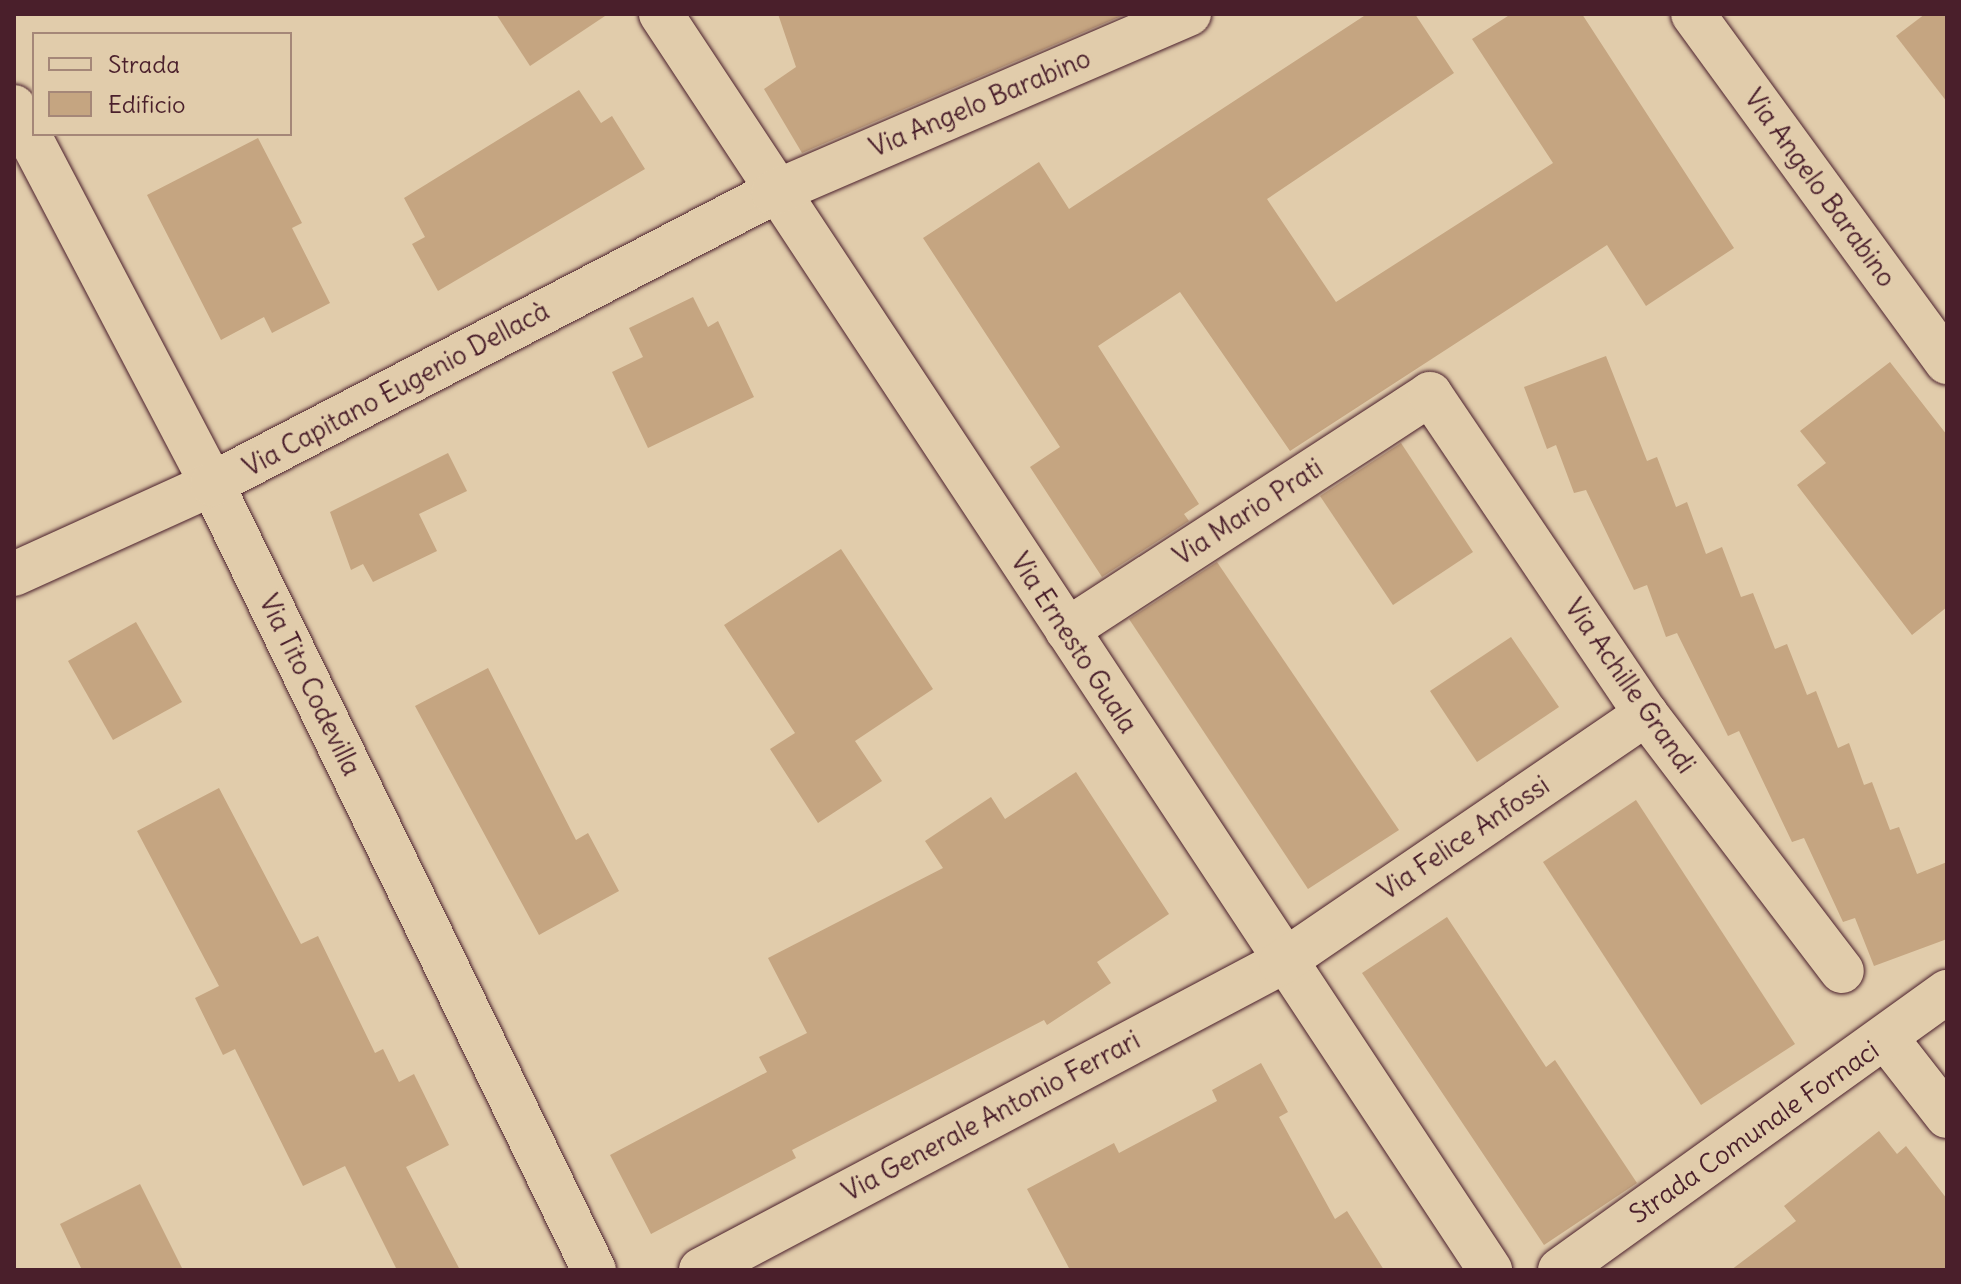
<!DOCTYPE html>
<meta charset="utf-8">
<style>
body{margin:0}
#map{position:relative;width:1961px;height:1284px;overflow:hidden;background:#e1ccab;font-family:Delius,sans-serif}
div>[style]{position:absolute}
.building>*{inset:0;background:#c5a581}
.roads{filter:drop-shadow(0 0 2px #4a1f2b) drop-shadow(0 0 2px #4a1f2b)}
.minor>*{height:44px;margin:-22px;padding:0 22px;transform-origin:22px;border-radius:22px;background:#e1ccab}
span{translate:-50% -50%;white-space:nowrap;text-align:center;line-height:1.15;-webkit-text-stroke:6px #e1ccab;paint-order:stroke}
.street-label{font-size:26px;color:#4a1f2b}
.frame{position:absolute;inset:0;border:16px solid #4a1f2b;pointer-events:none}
.legend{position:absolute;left:32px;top:32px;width:260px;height:104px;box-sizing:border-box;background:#e1ccab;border:2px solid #a58778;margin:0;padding:10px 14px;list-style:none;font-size:24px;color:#4a1f2b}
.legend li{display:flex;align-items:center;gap:16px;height:40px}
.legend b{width:40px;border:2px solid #a58778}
</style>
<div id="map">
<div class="building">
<i style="clip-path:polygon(496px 14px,608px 14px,530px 66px)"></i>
<i style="clip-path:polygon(778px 14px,1126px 14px,802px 153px,764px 89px,796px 67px)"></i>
<i style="clip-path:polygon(1367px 14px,1415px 14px,1454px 73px,1267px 199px,1336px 302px,1553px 163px,1472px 39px,1511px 14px,1582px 14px,1734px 248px,1646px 306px,1607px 245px,1290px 451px,1180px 292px,1098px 346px,1199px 504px,1184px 514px,1189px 521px,1102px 577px,1030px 467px,1060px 447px,923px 238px,1039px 162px,1069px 209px)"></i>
<i style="clip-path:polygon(1925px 14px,1947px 14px,1947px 102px,1896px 36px)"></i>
<i style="clip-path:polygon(579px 90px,601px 123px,612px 116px,645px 169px,438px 291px,412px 244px,425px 237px,404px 198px)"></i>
<i style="clip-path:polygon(258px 138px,302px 223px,292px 228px,330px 303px,272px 333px,264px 317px,221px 340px,147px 195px)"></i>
<i style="clip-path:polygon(693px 297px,708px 327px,718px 321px,754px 397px,648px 448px,612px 372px,643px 357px,629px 328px)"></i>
<i style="clip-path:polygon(1606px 356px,1647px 461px,1657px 457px,1676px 507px,1687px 502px,1706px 554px,1722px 547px,1741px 597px,1753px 593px,1775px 649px,1787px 644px,1807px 695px,1816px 691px,1838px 748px,1849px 743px,1864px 785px,1872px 782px,1890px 830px,1899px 827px,1917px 874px,1947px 862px,1947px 939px,1874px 966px,1855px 918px,1843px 922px,1804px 838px,1792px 842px,1739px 731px,1728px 736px,1677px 633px,1666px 637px,1647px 585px,1634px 590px,1586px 490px,1574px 493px,1556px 445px,1547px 449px,1524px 387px)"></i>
<i style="clip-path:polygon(1890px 362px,1947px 435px,1947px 607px,1912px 635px,1797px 485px,1826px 463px,1800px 431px)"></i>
<i style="clip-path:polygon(1401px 443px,1473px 552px,1393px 605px,1320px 496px)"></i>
<i style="clip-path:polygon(448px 453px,467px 491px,419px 514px,437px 551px,373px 582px,363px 564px,351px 570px,330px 512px)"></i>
<i style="clip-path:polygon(841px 549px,933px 689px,855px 741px,882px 781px,818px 823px,770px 749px,795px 733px,724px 625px)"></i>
<i style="clip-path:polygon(1217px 562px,1399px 830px,1308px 889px,1129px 619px)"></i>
<i style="clip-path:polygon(136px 622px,182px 702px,113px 740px,68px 661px)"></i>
<i style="clip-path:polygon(1511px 637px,1559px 707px,1477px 762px,1430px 691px)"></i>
<i style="clip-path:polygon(488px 668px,576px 840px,588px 833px,619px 891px,539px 935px,415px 706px)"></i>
<i style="clip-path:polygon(1076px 772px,1169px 914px,1097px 962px,1111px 983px,1047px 1025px,1044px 1020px,792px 1150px,796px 1158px,651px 1234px,610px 1155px,767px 1072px,759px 1057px,807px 1033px,768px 958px,943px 868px,925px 841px,991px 797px,1005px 819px)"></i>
<i style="clip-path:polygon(219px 788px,301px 944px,318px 936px,375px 1053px,383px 1049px,399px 1082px,414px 1074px,449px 1145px,406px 1167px,460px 1270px,397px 1270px,345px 1166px,303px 1186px,235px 1049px,223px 1055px,195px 998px,219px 986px,137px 831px)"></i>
<i style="clip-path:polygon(1636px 800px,1795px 1044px,1701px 1105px,1543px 862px)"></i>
<i style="clip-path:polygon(1447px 917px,1546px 1067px,1555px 1060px,1637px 1183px,1544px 1245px,1362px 973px)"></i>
<i style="clip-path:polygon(1261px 1063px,1288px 1112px,1279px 1117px,1335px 1219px,1347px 1211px,1384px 1270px,1070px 1270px,1027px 1189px,1114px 1143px,1119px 1153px,1217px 1101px,1212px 1090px)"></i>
<i style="clip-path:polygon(1879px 1131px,1897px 1154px,1906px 1146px,1947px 1199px,1947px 1270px,1731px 1270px,1796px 1221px,1784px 1206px)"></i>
<i style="clip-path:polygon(140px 1184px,183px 1270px,82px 1270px,60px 1224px)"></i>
</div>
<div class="roads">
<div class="minor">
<i style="left:661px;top:14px;width:1505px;rotate:56.57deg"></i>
<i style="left:1693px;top:14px;width:431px;rotate:53.9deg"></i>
<i style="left:14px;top:107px;width:426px;rotate:62.3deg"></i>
<i style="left:212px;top:484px;width:874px;rotate:64.08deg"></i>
<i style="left:14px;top:574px;width:217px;rotate:-24.4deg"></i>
<i style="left:212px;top:484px;width:632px;rotate:-27.42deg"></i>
<i style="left:773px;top:193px;width:453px;rotate:-23.3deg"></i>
<i style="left:1067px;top:630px;width:433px;rotate:-33deg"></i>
<i style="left:1430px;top:394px;width:386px;rotate:56deg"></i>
<i style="left:1646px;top:714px;width:323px;rotate:52.7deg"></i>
<i style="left:1886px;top:1038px;width:99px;rotate:52deg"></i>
<i style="left:701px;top:1270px;width:656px;rotate:-27.89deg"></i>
<i style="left:1281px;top:963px;width:442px;rotate:-34.3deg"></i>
<i style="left:1560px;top:1270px;width:477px;rotate:-35.7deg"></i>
</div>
</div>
<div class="street-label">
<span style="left:980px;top:103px;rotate:-23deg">Via Angelo Barabino</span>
<span style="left:1820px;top:188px;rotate:54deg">Via Angelo Barabino</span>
<span style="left:396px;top:389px;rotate:-28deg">Via Capitano Eugenio Dellacà</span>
<span style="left:1248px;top:512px;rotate:-33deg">Via Mario Prati</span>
<span style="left:1074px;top:643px;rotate:57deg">Via Ernesto Guala</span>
<span style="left:310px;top:685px;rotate:64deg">Via Tito Codevilla</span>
<span style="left:1630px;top:686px;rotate:55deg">Via Achille Grandi</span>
<span style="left:1464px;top:838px;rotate:-34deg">Via Felice Anfossi</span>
<span style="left:991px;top:1116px;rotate:-28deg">Via Generale Antonio Ferrari</span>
<span style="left:1754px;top:1132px;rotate:-35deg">Strada Comunale Fornaci</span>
</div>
<div class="frame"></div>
<ul class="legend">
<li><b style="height:10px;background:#e1ccab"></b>Strada</li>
<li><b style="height:22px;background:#c5a581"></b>Edificio</li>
</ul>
</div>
